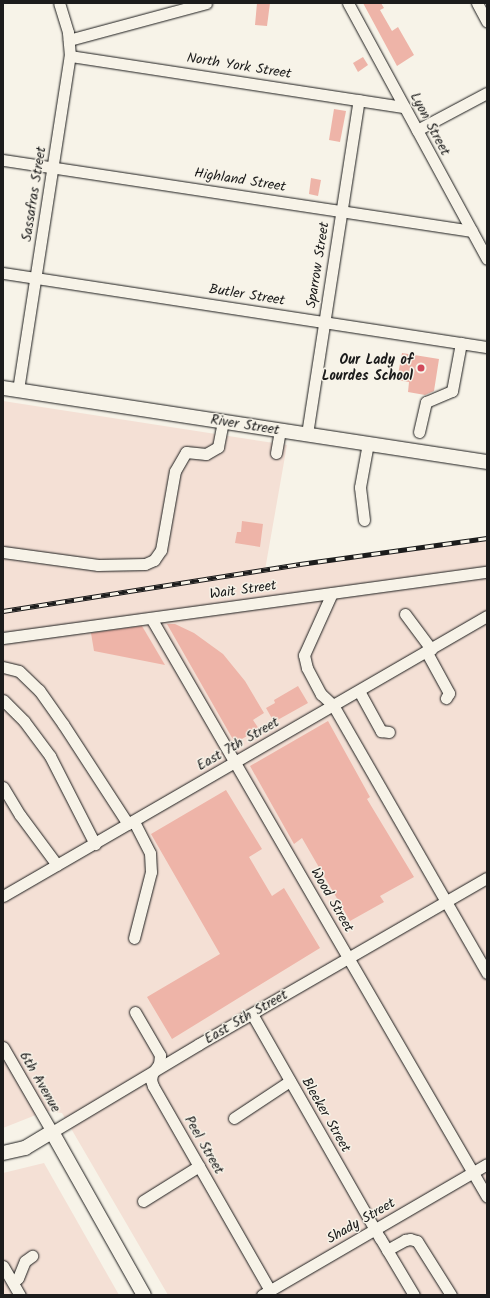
<!DOCTYPE html>
<style>
body{margin:0}
#map{position:relative;width:490px;height:1298px;overflow:hidden;background:#f7f3e8;font-family:Kalam,sans-serif}
div>[style]{position:absolute}
.built>*{inset:0;background:#f4e0d5}
.building>*{inset:0;background:#eeb4a8}
.roads{filter:drop-shadow(0 0 1px #1c1c1c) drop-shadow(0 0 1px #1c1c1c)}
.minor>*{height:11px;margin:-5.5px;padding:0 5.5px;transform-origin:5.5px;border-radius:5.5px;background:#f7f3e8}
.major>*{height:14px;margin:-7px;padding:0 7px;transform-origin:7px;border-radius:7px;background:#f7f3e8}
.rail>*{height:4.5px;margin-top:-2.25px;transform-origin:0;background:repeating-linear-gradient(90deg,#f7f3e8 0 9px,#1c1c1c 0 18px);box-sizing:border-box;border-block:1px solid #1c1c1c}
.dots>*{width:11px;height:11px;translate:-50% -50%;box-sizing:border-box;border:2px solid #f7f3e8;border-radius:50%}
span{translate:-50% -50%;white-space:nowrap;text-align:center;line-height:1.15;-webkit-text-stroke:3px #f7f3e8;paint-order:stroke}
.street-label{font-size:14px;color:#1c1c1c}
.poi-label{font-size:14px;color:#1c1c1c;font-weight:700}
.right{translate:-100% -50%;text-align:right}
.frame{position:absolute;inset:0;border:4px solid #1c1c1c;pointer-events:none}
</style>
<div id="map">
<div class="built">
<i style="clip-path:polygon(3px 401px,287px 445px,265px 570px,487px 539px,487px 1295px,168px 1295px,62px 1113px,46px 1111px,3px 1128px)"></i>
<i style="clip-path:polygon(44px 1163px,119px 1295px,3px 1295px,3px 1173px)"></i>
</div>
<div class="building">
<i style="clip-path:polygon(257px 3px,270px 3px,267px 26px,255px 25px)"></i>
<i style="clip-path:polygon(363px 3px,381px 3px,384px 8px,380px 10px,392px 31px,398px 27px,414px 55px,397px 66px)"></i>
<i style="clip-path:polygon(363px 57px,368px 65px,358px 72px,353px 63px)"></i>
<i style="clip-path:polygon(334px 109px,346px 111px,340px 142px,329px 140px)"></i>
<i style="clip-path:polygon(311px 178px,321px 180px,318px 196px,309px 194px)"></i>
<i style="clip-path:polygon(402px 353px,439px 359px,434px 391px,425px 395px,408px 392px,409px 382px,397px 380px)"></i>
<i style="clip-path:polygon(242px 521px,263px 524px,260px 547px,235px 543px,237px 532px,241px 532px)"></i>
<i style="clip-path:polygon(167px 624px,175px 624px,194px 633px,223px 654px,245px 681px,264px 713px,253px 720px,259px 729px,235px 743px)"></i>
<i style="clip-path:polygon(142px 626px,165px 665px,94px 651px,91px 633px)"></i>
<i style="clip-path:polygon(298px 686px,308px 703px,274px 722px,266px 708px,275px 703px,274px 700px)"></i>
<i style="clip-path:polygon(328px 721px,370px 797px,367px 799px,414px 877px,380px 896px,384px 902px,350px 921px,302px 838px,294px 844px,250px 766px)"></i>
<i style="clip-path:polygon(226px 790px,262px 849px,249px 857px,272px 896px,284px 888px,320px 948px,172px 1039px,147px 997px,220px 954px,151px 834px)"></i>
</div>
<div class="roads">
<div class="minor">
<i style="left:348px;top:3px;width:291px;rotate:61.5deg"></i>
<i style="left:477px;top:3px;width:21px;rotate:62deg"></i>
<i style="left:69px;top:40px;width:142px;rotate:-15.1deg"></i>
<i style="left:70px;top:56px;width:338px;rotate:8.7deg"></i>
<i style="left:417px;top:130px;width:79px;rotate:-27.9deg"></i>
<i style="left:3px;top:160px;width:474px;rotate:8.6deg"></i>
<i style="left:3px;top:273px;width:490px;rotate:8.7deg"></i>
<i style="left:18px;top:390px;width:338px;rotate:-81.2deg"></i>
<i style="left:70px;top:56px;width:24px;rotate:-95deg"></i>
<i style="left:68px;top:32px;width:30px;rotate:-107deg"></i>
<i style="left:419px;top:432px;width:31px;rotate:-77deg"></i>
<i style="left:426px;top:402px;width:28px;rotate:-23deg"></i>
<i style="left:452px;top:391px;width:49px;rotate:-79.4deg"></i>
<i style="left:307px;top:434px;width:338px;rotate:-81.2deg"></i>
<i style="left:276px;top:453px;width:23px;rotate:-80deg"></i>
<i style="left:364px;top:520px;width:33px;rotate:-97deg"></i>
<i style="left:360px;top:487px;width:45px;rotate:-79.7deg"></i>
<i style="left:3px;top:552px;width:96px;rotate:7.8deg"></i>
<i style="left:98px;top:565px;width:47px;rotate:-1.2deg"></i>
<i style="left:145px;top:564px;width:10px;rotate:-24deg"></i>
<i style="left:154px;top:560px;width:12px;rotate:-55deg"></i>
<i style="left:161px;top:550px;width:80px;rotate:-80deg"></i>
<i style="left:175px;top:471px;width:22px;rotate:-60deg"></i>
<i style="left:186px;top:452px;width:20px;rotate:6deg"></i>
<i style="left:206px;top:454px;width:14px;rotate:-30deg"></i>
<i style="left:218px;top:447px;width:26px;rotate:-79deg"></i>
<i style="left:332px;top:593px;width:68px;rotate:114.3deg"></i>
<i style="left:304px;top:655px;width:13px;rotate:77deg"></i>
<i style="left:307px;top:668px;width:30px;rotate:62deg"></i>
<i style="left:321px;top:694px;width:16px;rotate:43deg"></i>
<i style="left:333px;top:705px;width:309px;rotate:60.1deg"></i>
<i style="left:405px;top:614px;width:44px;rotate:53.4deg"></i>
<i style="left:151px;top:618px;width:669px;rotate:59.87deg"></i>
<i style="left:3px;top:638px;width:488px;rotate:-7.8deg"></i>
<i style="left:426px;top:651px;width:48px;rotate:61.3deg"></i>
<i style="left:449px;top:693px;width:6px;rotate:121deg"></i>
<i style="left:3px;top:667px;width:16px;rotate:14deg"></i>
<i style="left:19px;top:671px;width:28px;rotate:44deg"></i>
<i style="left:39px;top:690px;width:42px;rotate:54.8deg"></i>
<i style="left:63px;top:724px;width:119px;rotate:57deg"></i>
<i style="left:359px;top:691px;width:46px;rotate:61.2deg"></i>
<i style="left:381px;top:731px;width:8px;rotate:7deg"></i>
<i style="left:3px;top:700px;width:30px;rotate:45deg"></i>
<i style="left:24px;top:721px;width:44px;rotate:53.4deg"></i>
<i style="left:50px;top:756px;width:99px;rotate:62.9deg"></i>
<i style="left:3px;top:787px;width:33px;rotate:59deg"></i>
<i style="left:20px;top:815px;width:62px;rotate:53.5deg"></i>
<i style="left:3px;top:896px;width:559px;rotate:-30.05deg"></i>
<i style="left:134px;top:938px;width:68px;rotate:-75.6deg"></i>
<i style="left:151px;top:872px;width:19px;rotate:-93deg"></i>
<i style="left:150px;top:853px;width:36px;rotate:-117deg"></i>
<i style="left:135px;top:1012px;width:50px;rotate:59.8deg"></i>
<i style="left:160px;top:1055px;width:9px;rotate:96deg"></i>
<i style="left:159px;top:1064px;width:12px;rotate:125deg"></i>
<i style="left:152px;top:1074px;width:6px;rotate:99deg"></i>
<i style="left:151px;top:1080px;width:6px;rotate:72deg"></i>
<i style="left:153px;top:1086px;width:235px;rotate:60.2deg"></i>
<i style="left:252px;top:1014px;width:258px;rotate:60.3deg"></i>
<i style="left:380px;top:1238px;width:66px;rotate:59.2deg"></i>
<i style="left:3px;top:1047px;width:98px;rotate:60deg"></i>
<i style="left:52px;top:1132px;width:171px;rotate:-30.9deg"></i>
<i style="left:199px;top:1044px;width:332px;rotate:-30deg"></i>
<i style="left:234px;top:1118px;width:67px;rotate:-33.5deg"></i>
<i style="left:143px;top:1201px;width:66px;rotate:-32deg"></i>
<i style="left:387px;top:1250px;width:21px;rotate:-29deg"></i>
<i style="left:405px;top:1240px;width:5px;rotate:-11deg"></i>
<i style="left:410px;top:1239px;width:7px;rotate:16deg"></i>
<i style="left:417px;top:1241px;width:64px;rotate:57.8deg"></i>
<i style="left:3px;top:1266px;width:34px;rotate:60deg"></i>
<i style="left:13px;top:1282px;width:6px;rotate:-39deg"></i>
<i style="left:18px;top:1278px;width:18px;rotate:-68deg"></i>
<i style="left:25px;top:1261px;width:9px;rotate:-36deg"></i>
<i style="left:262px;top:1295px;width:260px;rotate:-30.2deg"></i>
</div>
<div class="major">
<i style="left:3px;top:388px;width:490px;rotate:8.7deg"></i>
<i style="left:3px;top:1153px;width:23px;rotate:-13deg"></i>
<i style="left:25px;top:1148px;width:31px;rotate:-31deg"></i>
<i style="left:52px;top:1132px;width:187px;rotate:60.6deg"></i>
</div>
</div>
<div class="rail">
<i style="left:3px;top:611px;width:301px;rotate:-9deg"></i>
<i style="left:300px;top:564px;width:189px;rotate:-7.9deg"></i>
</div>
<div class="dots">
<i style="left:421px;top:368px;background:#d1495b"></i>
</div>
<div class="street-label">
<span style="left:239px;top:66px;rotate:9deg">North York Street</span>
<span style="left:430px;top:124px;rotate:62deg">Lyon Street</span>
<span style="left:240px;top:180px;rotate:9deg">Highland Street</span>
<span style="left:34px;top:194px;rotate:-81deg">Sassafras Street</span>
<span style="left:318px;top:265px;rotate:-81deg">Sparrow Street</span>
<span style="left:247px;top:295px;rotate:9deg">Butler Street</span>
<span style="left:245px;top:425px;rotate:9deg">River Street</span>
<span style="left:243px;top:590px;rotate:-8deg">Wait Street</span>
<span style="left:238px;top:744px;rotate:-30deg">East 7th Street</span>
<span style="left:332px;top:900px;rotate:60deg">Wood Street</span>
<span style="left:246px;top:1017px;rotate:-30deg">East 5th Street</span>
<span style="left:40px;top:1082px;rotate:60deg">6th Avenue</span>
<span style="left:326px;top:1115px;rotate:60deg">Bleeker Street</span>
<span style="left:204px;top:1145px;rotate:60deg">Peel Street</span>
<span style="left:361px;top:1221px;rotate:-30deg">Shady Street</span>
</div>
<div class="poi-label">
<span class="right" style="left:413px;top:368px">Our Lady of<br>Lourdes School</span>
</div>
<div class="frame"></div>
</div>
